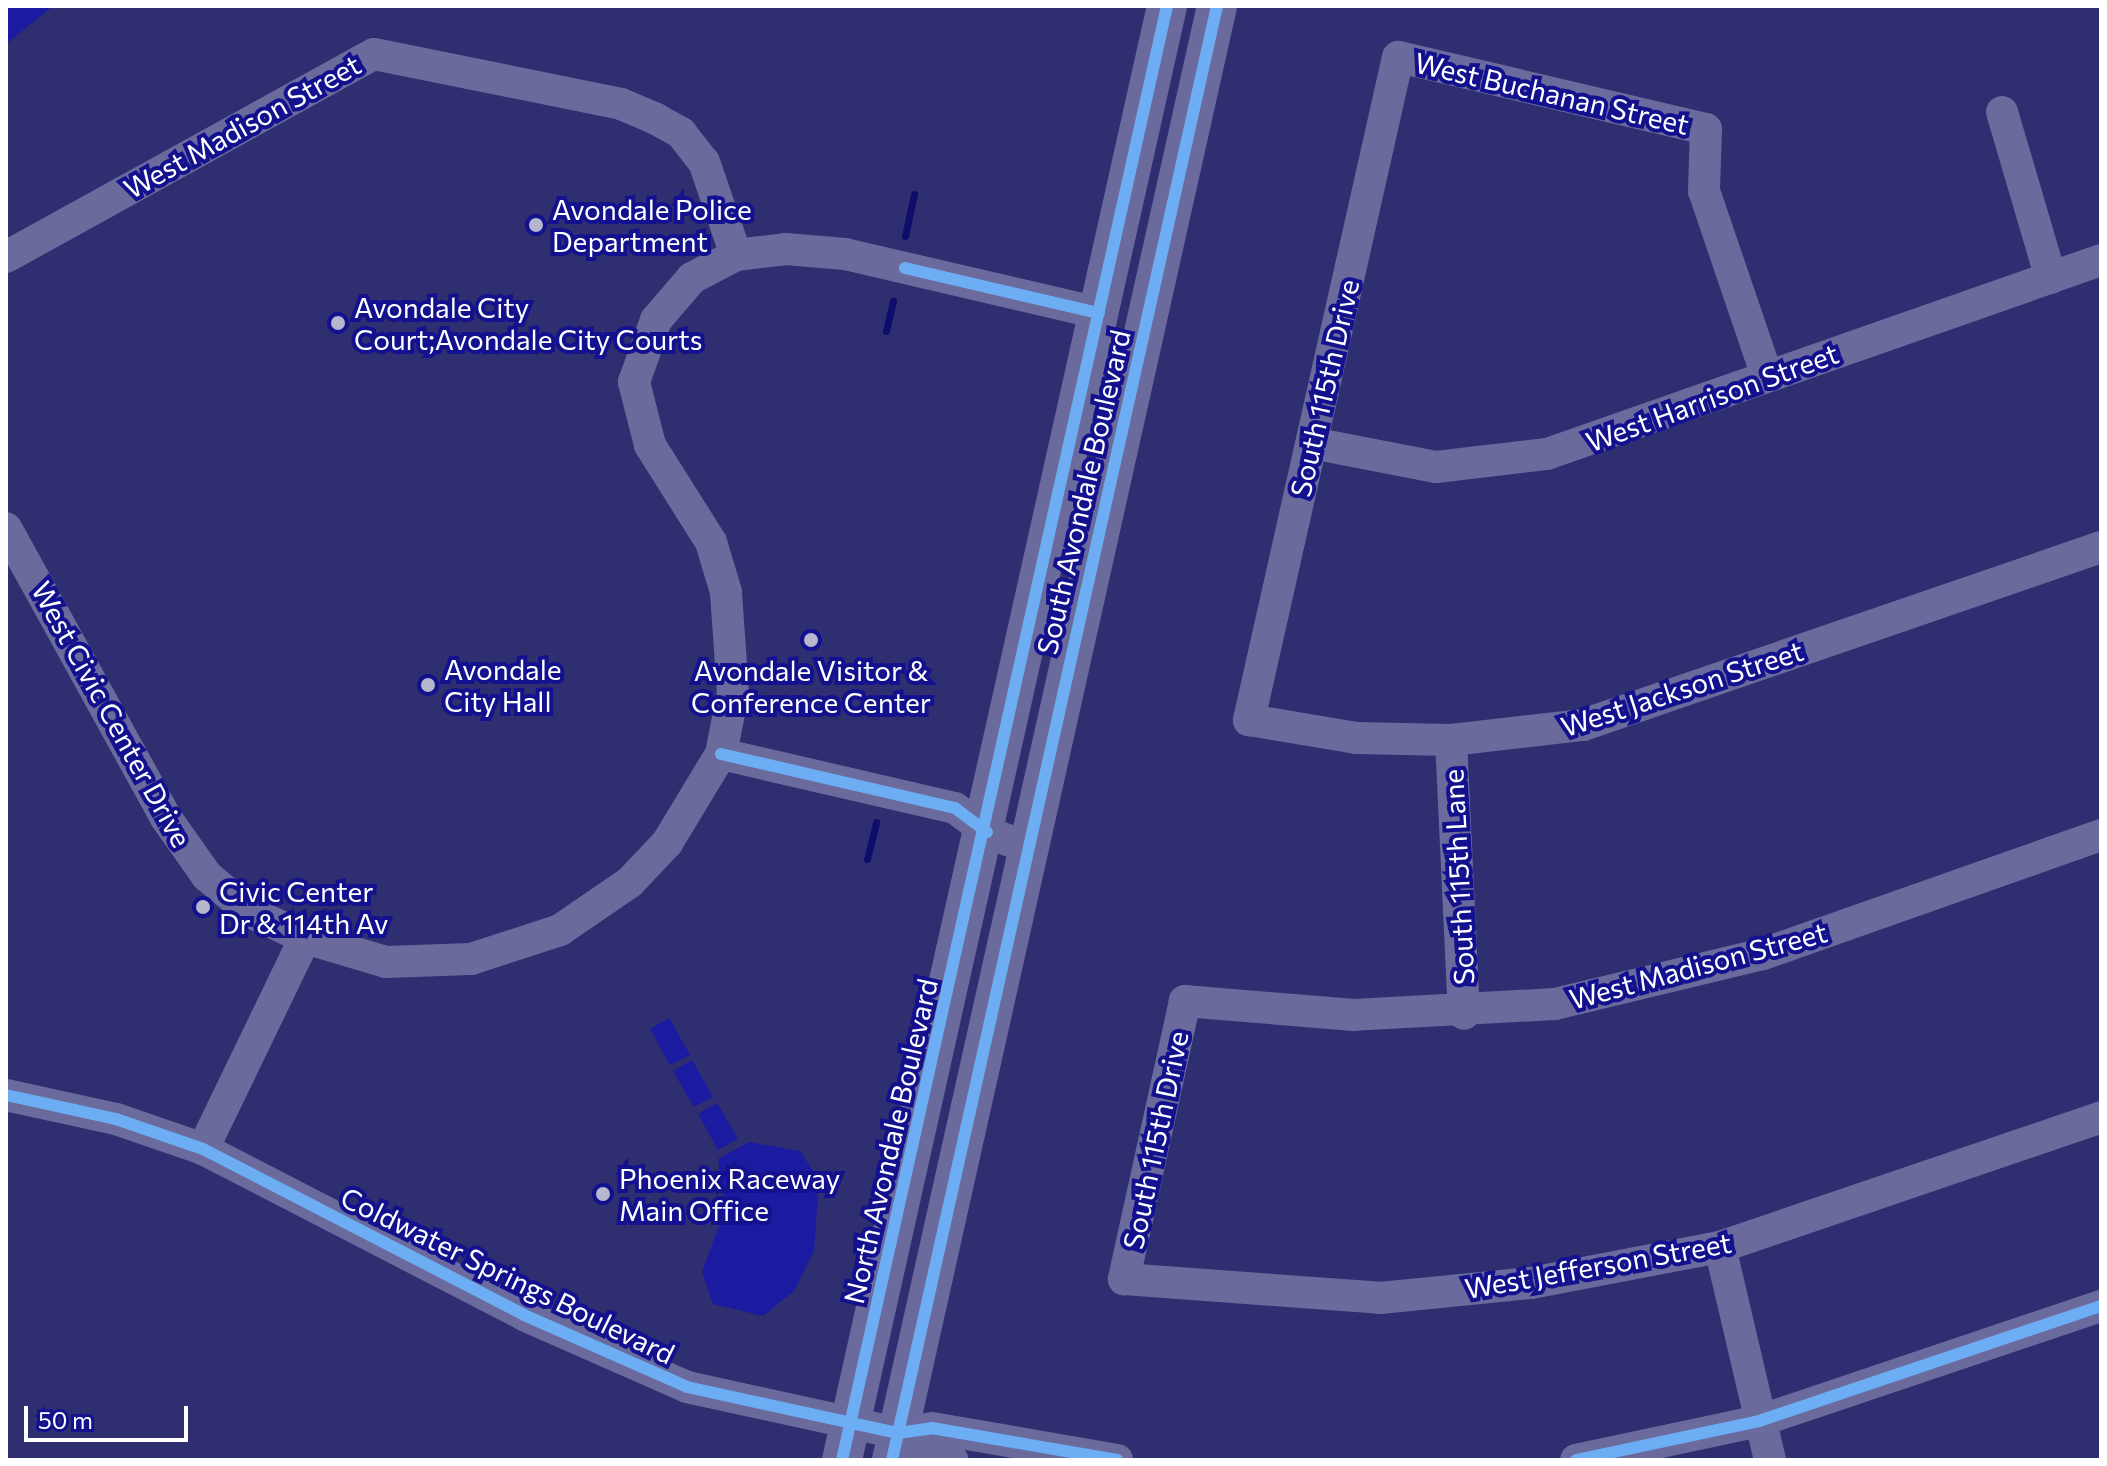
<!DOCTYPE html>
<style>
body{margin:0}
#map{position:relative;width:2107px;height:1466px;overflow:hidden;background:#2e2e71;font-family:Commissioner,sans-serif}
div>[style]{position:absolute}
.green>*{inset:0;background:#1b1ba1}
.stream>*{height:7px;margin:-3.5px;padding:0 3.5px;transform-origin:3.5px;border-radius:3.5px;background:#0f0d6b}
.minor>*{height:32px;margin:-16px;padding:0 16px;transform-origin:16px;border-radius:16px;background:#6a6a9d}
.major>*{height:40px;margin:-20px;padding:0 20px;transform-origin:20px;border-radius:20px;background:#6a6a9c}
.cycleway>*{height:12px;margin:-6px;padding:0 6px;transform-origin:6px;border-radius:6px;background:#6dadf4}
.dots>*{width:22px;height:22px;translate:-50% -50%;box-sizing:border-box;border:4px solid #13118e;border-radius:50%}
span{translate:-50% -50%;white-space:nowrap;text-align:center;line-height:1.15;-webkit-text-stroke:8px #13118e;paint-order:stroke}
.street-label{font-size:28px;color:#fff}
.poi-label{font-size:28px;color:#fff}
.left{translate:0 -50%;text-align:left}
.frame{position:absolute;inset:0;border:8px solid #fff;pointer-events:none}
.scale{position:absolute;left:24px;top:1406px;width:164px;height:36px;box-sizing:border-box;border:4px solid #fff;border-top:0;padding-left:10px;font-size:24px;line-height:28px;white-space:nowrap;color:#fff;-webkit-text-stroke:6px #13118e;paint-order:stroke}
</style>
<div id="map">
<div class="green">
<i style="clip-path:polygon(6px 6px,53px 6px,6px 44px)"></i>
<i style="clip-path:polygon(669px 1018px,690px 1055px,670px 1065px,650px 1029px)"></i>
<i style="clip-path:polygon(692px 1060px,713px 1097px,694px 1107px,673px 1071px)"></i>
<i style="clip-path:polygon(717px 1103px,738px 1139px,718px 1150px,698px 1114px)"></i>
<i style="clip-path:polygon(749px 1142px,800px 1151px,819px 1180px,814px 1251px,794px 1291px,763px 1316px,713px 1304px,702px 1272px,725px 1209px,718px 1159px)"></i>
</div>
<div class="stream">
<i style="left:905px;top:236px;width:43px;rotate:-77.9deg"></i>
<i style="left:886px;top:331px;width:31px;rotate:-77deg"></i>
<i style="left:867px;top:859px;width:38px;rotate:-76deg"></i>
</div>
<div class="minor">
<i style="left:2002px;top:112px;width:173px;rotate:73.6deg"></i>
<i style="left:6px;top:257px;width:420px;rotate:-28.9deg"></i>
<i style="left:374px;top:54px;width:252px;rotate:11.4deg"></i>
<i style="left:621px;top:104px;width:38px;rotate:23deg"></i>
<i style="left:656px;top:119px;width:29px;rotate:29deg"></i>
<i style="left:681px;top:133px;width:37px;rotate:52deg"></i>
<i style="left:704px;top:162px;width:98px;rotate:71deg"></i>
<i style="left:1767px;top:376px;width:195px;rotate:-108.8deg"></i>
<i style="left:1704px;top:191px;width:62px;rotate:-88.2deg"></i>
<i style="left:1706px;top:129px;width:316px;rotate:-166.8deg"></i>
<i style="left:1398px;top:57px;width:680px;rotate:102.67deg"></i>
<i style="left:1249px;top:720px;width:109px;rotate:9.5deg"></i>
<i style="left:1356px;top:738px;width:95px;rotate:1.2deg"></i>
<i style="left:1451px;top:740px;width:133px;rotate:-6.5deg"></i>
<i style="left:1583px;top:725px;width:548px;rotate:-18.96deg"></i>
<i style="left:1312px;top:443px;width:126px;rotate:11deg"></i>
<i style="left:1436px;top:467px;width:112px;rotate:-6.7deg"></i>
<i style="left:1547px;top:454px;width:587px;rotate:-19.3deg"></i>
<i style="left:6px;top:528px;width:331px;rotate:61.1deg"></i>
<i style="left:166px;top:818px;width:71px;rotate:54.7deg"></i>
<i style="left:207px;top:876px;width:56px;rotate:39.9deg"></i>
<i style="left:250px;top:912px;width:61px;rotate:25.3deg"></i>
<i style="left:305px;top:938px;width:84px;rotate:16.5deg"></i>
<i style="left:386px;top:962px;width:85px;rotate:-2deg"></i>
<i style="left:471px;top:959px;width:94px;rotate:-18deg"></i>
<i style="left:560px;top:930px;width:85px;rotate:-34.4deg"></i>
<i style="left:630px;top:882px;width:54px;rotate:-46.5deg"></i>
<i style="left:667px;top:843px;width:104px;rotate:-58.8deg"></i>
<i style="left:721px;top:754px;width:62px;rotate:-78.9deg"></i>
<i style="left:733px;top:693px;width:101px;rotate:-94deg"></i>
<i style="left:726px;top:592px;width:52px;rotate:-106.7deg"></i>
<i style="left:711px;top:542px;width:115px;rotate:-122.2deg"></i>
<i style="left:650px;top:445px;width:65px;rotate:-104.3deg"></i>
<i style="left:634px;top:382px;width:66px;rotate:-70.5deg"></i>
<i style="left:656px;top:320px;width:55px;rotate:-49.4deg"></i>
<i style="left:692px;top:278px;width:50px;rotate:-27.6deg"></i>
<i style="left:736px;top:255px;width:50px;rotate:-6.8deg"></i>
<i style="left:786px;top:249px;width:59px;rotate:4.8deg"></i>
<i style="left:845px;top:254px;width:261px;rotate:13.1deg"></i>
<i style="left:1451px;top:740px;width:274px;rotate:87.3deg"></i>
<i style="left:721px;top:754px;width:240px;rotate:13deg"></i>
<i style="left:955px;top:808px;width:40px;rotate:37deg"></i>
<i style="left:987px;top:832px;width:44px;rotate:21.3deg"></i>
<i style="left:2101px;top:835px;width:358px;rotate:160.6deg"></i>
<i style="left:1763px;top:954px;width:214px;rotate:166.5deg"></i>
<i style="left:1555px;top:1004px;width:201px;rotate:176.9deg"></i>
<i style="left:1354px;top:1015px;width:170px;rotate:-175.3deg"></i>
<i style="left:1185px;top:1001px;width:285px;rotate:102.4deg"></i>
<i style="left:1124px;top:1279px;width:257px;rotate:4.2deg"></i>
<i style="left:1380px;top:1298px;width:152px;rotate:-5.7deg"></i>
<i style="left:1531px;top:1283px;width:192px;rotate:-10.8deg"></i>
<i style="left:1720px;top:1247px;width:403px;rotate:-18.8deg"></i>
<i style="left:6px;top:1095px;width:113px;rotate:12.3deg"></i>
<i style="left:116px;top:1119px;width:92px;rotate:19deg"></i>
<i style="left:203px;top:1149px;width:361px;rotate:27.3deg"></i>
<i style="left:524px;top:1315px;width:178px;rotate:23.8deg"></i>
<i style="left:687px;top:1387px;width:216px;rotate:12.3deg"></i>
<i style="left:898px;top:1433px;width:34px;rotate:-8deg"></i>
<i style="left:932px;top:1428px;width:188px;rotate:9.8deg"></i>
<i style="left:203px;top:1149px;width:234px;rotate:-64.2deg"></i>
<i style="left:1720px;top:1247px;width:219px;rotate:76.8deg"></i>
<i style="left:898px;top:1433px;width:34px;rotate:40deg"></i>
<i style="left:924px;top:1455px;width:29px;rotate:10deg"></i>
<i style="left:1576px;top:1460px;width:187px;rotate:-12deg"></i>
<i style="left:1759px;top:1421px;width:361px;rotate:-18.6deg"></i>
</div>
<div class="major">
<i style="left:842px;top:1460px;width:1490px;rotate:-77.4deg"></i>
<i style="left:892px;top:1460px;width:1490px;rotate:-77.4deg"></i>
</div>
<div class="cycleway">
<i style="left:905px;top:268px;width:199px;rotate:13.1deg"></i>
<i style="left:721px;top:754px;width:240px;rotate:13deg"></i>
<i style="left:955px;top:808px;width:40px;rotate:37deg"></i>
<i style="left:6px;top:1095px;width:113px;rotate:12.3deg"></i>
<i style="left:116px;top:1119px;width:92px;rotate:19deg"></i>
<i style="left:203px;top:1149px;width:361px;rotate:27.3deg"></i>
<i style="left:524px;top:1315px;width:178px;rotate:23.8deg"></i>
<i style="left:687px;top:1387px;width:216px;rotate:12.3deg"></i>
<i style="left:898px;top:1433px;width:34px;rotate:-8deg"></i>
<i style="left:932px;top:1428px;width:188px;rotate:9.8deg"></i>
<i style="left:842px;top:1460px;width:1490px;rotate:-77.4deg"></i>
<i style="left:892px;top:1460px;width:1490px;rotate:-77.4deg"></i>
<i style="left:1576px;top:1460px;width:187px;rotate:-12deg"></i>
<i style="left:1759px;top:1421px;width:361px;rotate:-18.6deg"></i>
</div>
<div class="dots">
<i style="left:536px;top:225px;background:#b6b6cd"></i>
<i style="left:338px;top:323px;background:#b6b6cd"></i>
<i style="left:811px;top:640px;background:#b6b6cd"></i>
<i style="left:428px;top:685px;background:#b6b6cd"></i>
<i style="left:203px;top:907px;background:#b6b6cd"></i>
<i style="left:603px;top:1194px;background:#b6b6cd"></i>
</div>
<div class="street-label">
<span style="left:1552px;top:93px;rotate:13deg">West Buchanan Street</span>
<span style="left:242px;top:126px;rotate:-29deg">West Madison Street</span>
<span style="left:1324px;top:388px;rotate:-77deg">South 115th Drive</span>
<span style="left:1712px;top:397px;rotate:-20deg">West Harrison Street</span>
<span style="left:1083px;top:492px;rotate:-77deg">South Avondale Boulevard</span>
<span style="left:1682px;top:688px;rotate:-18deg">West Jackson Street</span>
<span style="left:112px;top:714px;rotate:61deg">West Civic Center Drive</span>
<span style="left:1458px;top:877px;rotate:-93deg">South 115th Lane</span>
<span style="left:1698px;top:965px;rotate:-15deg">West Madison Street</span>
<span style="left:1155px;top:1140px;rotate:-78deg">South 115th Drive</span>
<span style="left:890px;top:1141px;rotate:-77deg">North Avondale Boulevard</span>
<span style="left:1598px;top:1265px;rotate:-10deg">West Jefferson Street</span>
<span style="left:508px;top:1275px;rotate:26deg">Coldwater Springs Boulevard</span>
</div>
<div class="poi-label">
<span class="left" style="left:552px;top:225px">Avondale Police<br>Department</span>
<span class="left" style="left:354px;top:323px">Avondale City<br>Court;Avondale City Courts</span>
<span class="left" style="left:444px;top:685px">Avondale<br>City Hall</span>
<span style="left:811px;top:686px">Avondale Visitor &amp;<br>Conference Center</span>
<span class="left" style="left:219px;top:907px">Civic Center<br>Dr &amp; 114th Av</span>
<span class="left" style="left:619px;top:1194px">Phoenix Raceway<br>Main Office</span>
</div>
<div class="frame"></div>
<div class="scale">50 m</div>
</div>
